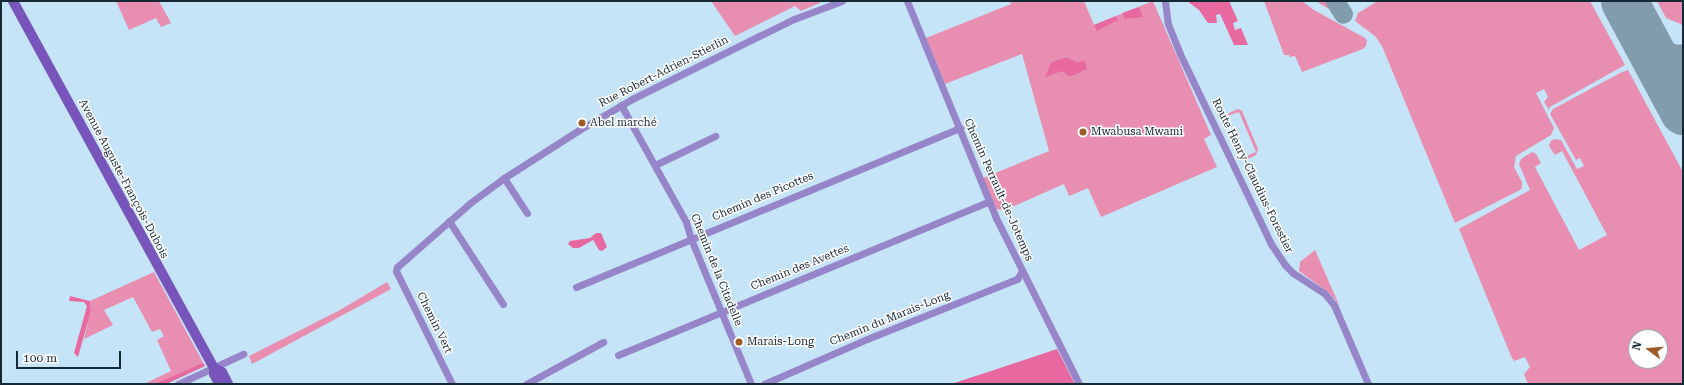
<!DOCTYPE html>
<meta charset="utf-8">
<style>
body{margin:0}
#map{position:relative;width:1684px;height:385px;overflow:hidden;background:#c6e4f7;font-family:"Roboto Serif",serif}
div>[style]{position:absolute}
.green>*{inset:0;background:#e88eb1}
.forest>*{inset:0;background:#e8699f}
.taxiway>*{height:19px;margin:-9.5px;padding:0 9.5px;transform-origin:9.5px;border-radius:9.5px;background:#829cac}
.runway>*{height:47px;margin:-23.5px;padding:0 23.5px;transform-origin:23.5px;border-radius:23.5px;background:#829cac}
.minor>*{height:7px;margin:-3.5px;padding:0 3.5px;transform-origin:3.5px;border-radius:3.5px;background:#9785ca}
.secondary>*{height:10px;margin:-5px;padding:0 5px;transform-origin:5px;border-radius:5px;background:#75b}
.dots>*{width:11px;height:11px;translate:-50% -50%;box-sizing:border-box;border:2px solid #fff;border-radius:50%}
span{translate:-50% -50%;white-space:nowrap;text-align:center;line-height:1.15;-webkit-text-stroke:3px #fff;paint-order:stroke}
.street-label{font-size:11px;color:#152935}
.poi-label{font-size:11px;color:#152935}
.left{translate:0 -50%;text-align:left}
.frame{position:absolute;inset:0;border:2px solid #152935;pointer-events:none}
.north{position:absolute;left:1628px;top:329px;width:40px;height:40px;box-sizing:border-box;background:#fff;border:1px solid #a1a9ae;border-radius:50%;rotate:286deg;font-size:11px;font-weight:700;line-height:16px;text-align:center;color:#152935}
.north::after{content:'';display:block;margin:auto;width:14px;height:18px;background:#9c5b27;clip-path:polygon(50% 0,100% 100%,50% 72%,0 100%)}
.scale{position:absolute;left:16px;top:351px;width:105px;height:18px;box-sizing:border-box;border:2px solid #152935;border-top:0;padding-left:5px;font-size:12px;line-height:14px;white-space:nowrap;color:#152935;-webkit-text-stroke:3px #fff;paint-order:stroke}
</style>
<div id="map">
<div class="green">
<i style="clip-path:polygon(116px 1px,159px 1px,171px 23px,161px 27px,156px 18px,129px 30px)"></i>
<i style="clip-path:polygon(711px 1px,820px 1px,820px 3px,801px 11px,795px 6px,735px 36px)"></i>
<i style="clip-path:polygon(evenodd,1010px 1px,1084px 1px,1094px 25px,1153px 1px,1211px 135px,1204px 139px,1217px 167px,1101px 217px,1088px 188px,1069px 196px,1064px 184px,1005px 210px,996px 209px,983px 178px,1049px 151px,1022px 54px,945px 84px,926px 38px,1011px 4px,1010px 1px,1067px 57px,1077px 62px,1046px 76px,1051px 62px,1067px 57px)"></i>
<i style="clip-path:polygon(1264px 1px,1302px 1px,1314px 10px,1365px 38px,1367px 40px,1366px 46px,1363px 49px,1302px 72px,1295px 56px,1290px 57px,1289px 55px,1284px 55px)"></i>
<i style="clip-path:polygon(1316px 1px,1333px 1px,1340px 15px,1322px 5px)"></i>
<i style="clip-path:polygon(1378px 1px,1590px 1px,1625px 65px,1550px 107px,1549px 110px,1544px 102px,1548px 97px,1544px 89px,1536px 93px,1554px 128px,1551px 135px,1516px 156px,1514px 167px,1522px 182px,1522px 188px,1520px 190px,1455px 223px,1382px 46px,1375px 36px,1355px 21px,1358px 13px)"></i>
<i style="clip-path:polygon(1657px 1px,1683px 1px,1683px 25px,1666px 18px)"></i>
<i style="clip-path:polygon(evenodd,1628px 70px,1683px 172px,1683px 384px,1528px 384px,1524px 374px,1530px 367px,1525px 357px,1514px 361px,1511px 356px,1459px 229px,1530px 190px,1519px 164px,1521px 159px,1532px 152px,1536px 154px,1541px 163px,1535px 167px,1579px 250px,1607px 235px,1562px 151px,1555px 155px,1549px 146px,1551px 141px,1555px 139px,1561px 140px,1577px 169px,1584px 166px,1580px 158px,1576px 160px,1550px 114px,1553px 109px,1620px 73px,1628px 70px,1636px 337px,1660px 337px,1660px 361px,1636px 361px,1636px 337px)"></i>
<i style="clip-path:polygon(1238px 109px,1242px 111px,1258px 149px,1256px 155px,1246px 160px,1244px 157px,1256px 152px,1239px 112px,1227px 116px,1229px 113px)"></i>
<i style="clip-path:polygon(1315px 250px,1336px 298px,1339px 304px,1328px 292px,1299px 271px,1300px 262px)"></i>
<i style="clip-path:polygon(154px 272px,205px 366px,166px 384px,144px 384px,171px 371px,157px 340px,164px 336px,160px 329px,152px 332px,133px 297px,104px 310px,113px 325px,84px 339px,91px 311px,90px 301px)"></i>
<i style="clip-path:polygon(387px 282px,391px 289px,252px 364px,249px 356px,340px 310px)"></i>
</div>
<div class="forest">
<i style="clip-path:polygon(1187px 1px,1229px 1px,1238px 21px,1233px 23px,1235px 30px,1241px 28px,1248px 45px,1234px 45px,1220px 14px,1216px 15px,1217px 23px,1208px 23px,1199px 10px)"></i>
<i style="clip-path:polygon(1139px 7px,1143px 17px,1125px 19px,1122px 13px)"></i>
<i style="clip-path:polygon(1116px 16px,1118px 20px,1097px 31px,1094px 25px)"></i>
<i style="clip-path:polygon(1067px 57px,1077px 62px,1085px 61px,1087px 69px,1074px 75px,1068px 76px,1062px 71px,1045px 77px,1051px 62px)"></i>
<i style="clip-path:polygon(596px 233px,601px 233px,607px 247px,602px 251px,599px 250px,593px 240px,579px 248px,573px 248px,568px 244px,570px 241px,590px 238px)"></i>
<i style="clip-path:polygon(70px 296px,90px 301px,91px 311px,78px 357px,74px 353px,87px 306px,84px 302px,69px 301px)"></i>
<i style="clip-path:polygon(1057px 349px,1075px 384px,951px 384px,991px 371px)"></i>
<i style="clip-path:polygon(203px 363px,205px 366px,166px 384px,155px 384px)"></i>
</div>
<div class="taxiway">
<i style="left:1335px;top:1px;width:15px;rotate:58deg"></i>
<i style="left:1646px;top:41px;width:23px;rotate:25deg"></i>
<i style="left:1667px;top:51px;width:10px;rotate:17deg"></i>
<i style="left:1677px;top:54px;width:6px;rotate:-9deg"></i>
</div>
<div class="runway">
<i style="left:1624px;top:1px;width:125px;rotate:61.8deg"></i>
</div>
<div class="minor">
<i style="left:907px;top:1px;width:235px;rotate:67.7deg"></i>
<i style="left:996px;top:218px;width:186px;rotate:63.4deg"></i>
<i style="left:1165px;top:1px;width:23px;rotate:83deg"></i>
<i style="left:1168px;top:24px;width:32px;rotate:68deg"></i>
<i style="left:1180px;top:54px;width:211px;rotate:64.4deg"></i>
<i style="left:1271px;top:244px;width:25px;rotate:56deg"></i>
<i style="left:1285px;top:265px;width:11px;rotate:45deg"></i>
<i style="left:1293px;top:273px;width:37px;rotate:33deg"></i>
<i style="left:1324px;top:293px;width:16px;rotate:50deg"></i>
<i style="left:1334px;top:305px;width:86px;rotate:66.7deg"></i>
<i style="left:621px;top:105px;width:134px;rotate:60.9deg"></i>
<i style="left:686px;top:222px;width:18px;rotate:74deg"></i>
<i style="left:691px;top:239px;width:157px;rotate:67.5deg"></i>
<i style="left:655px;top:165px;width:67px;rotate:-25.8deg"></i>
<i style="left:504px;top:178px;width:42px;rotate:56.7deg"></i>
<i style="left:449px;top:221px;width:99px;rotate:57deg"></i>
<i style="left:576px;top:287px;width:416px;rotate:-22.5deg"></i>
<i style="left:618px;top:355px;width:402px;rotate:-22.5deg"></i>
<i style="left:178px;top:384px;width:72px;rotate:-24.8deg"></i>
<i style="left:452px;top:384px;width:126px;rotate:-116.4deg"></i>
<i style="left:396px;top:271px;width:4px;rotate:-76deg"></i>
<i style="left:397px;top:267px;width:97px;rotate:-41.2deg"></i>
<i style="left:470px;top:203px;width:42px;rotate:-36.3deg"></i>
<i style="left:504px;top:178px;width:89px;rotate:-32.6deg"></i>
<i style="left:579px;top:130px;width:61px;rotate:-30.3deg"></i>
<i style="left:632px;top:99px;width:142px;rotate:-26.4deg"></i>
<i style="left:759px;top:36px;width:39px;rotate:-26deg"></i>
<i style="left:794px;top:19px;width:51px;rotate:-20.6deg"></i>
<i style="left:526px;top:384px;width:88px;rotate:-28.6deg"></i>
<i style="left:764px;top:384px;width:112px;rotate:-23.6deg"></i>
<i style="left:867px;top:339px;width:162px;rotate:-21.8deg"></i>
<i style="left:1017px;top:279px;width:9px;rotate:-58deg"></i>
</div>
<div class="secondary">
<i style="left:13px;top:1px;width:418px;rotate:61.3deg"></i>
<i style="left:214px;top:368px;width:6px;rotate:90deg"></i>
<i style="left:214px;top:374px;width:11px;rotate:63deg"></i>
<i style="left:214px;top:368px;width:9px;rotate:27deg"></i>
<i style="left:222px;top:372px;width:13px;rotate:63deg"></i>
</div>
<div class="dots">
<i style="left:582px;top:123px;background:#9c5b27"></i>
<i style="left:1083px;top:132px;background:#9c5b27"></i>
<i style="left:739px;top:342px;background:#9c5b27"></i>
</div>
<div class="street-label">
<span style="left:664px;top:72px;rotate:-27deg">Rue Robert-Adrien-Stierlin</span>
<span style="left:1252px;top:176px;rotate:64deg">Route Henry-Claudius-Forestier</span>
<span style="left:123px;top:179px;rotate:62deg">Avenue Auguste-François-Dubois</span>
<span style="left:998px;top:190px;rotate:66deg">Chemin Perrault-de-Jotemps</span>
<span style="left:763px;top:197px;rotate:-23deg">Chemin des Picottes</span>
<span style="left:800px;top:268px;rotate:-22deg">Chemin des Avettes</span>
<span style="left:716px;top:270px;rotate:68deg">Chemin de la Citadelle</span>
<span style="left:890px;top:319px;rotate:-22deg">Chemin du Marais-Long</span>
<span style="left:434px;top:323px;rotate:64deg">Chemin Vert</span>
</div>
<div class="poi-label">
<span class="left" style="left:590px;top:123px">Abel marché</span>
<span class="left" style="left:1091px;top:132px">Mwabusa Mwami</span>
<span class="left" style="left:747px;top:342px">Marais-Long</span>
</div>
<div class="frame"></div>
<div class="north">N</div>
<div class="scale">100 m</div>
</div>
